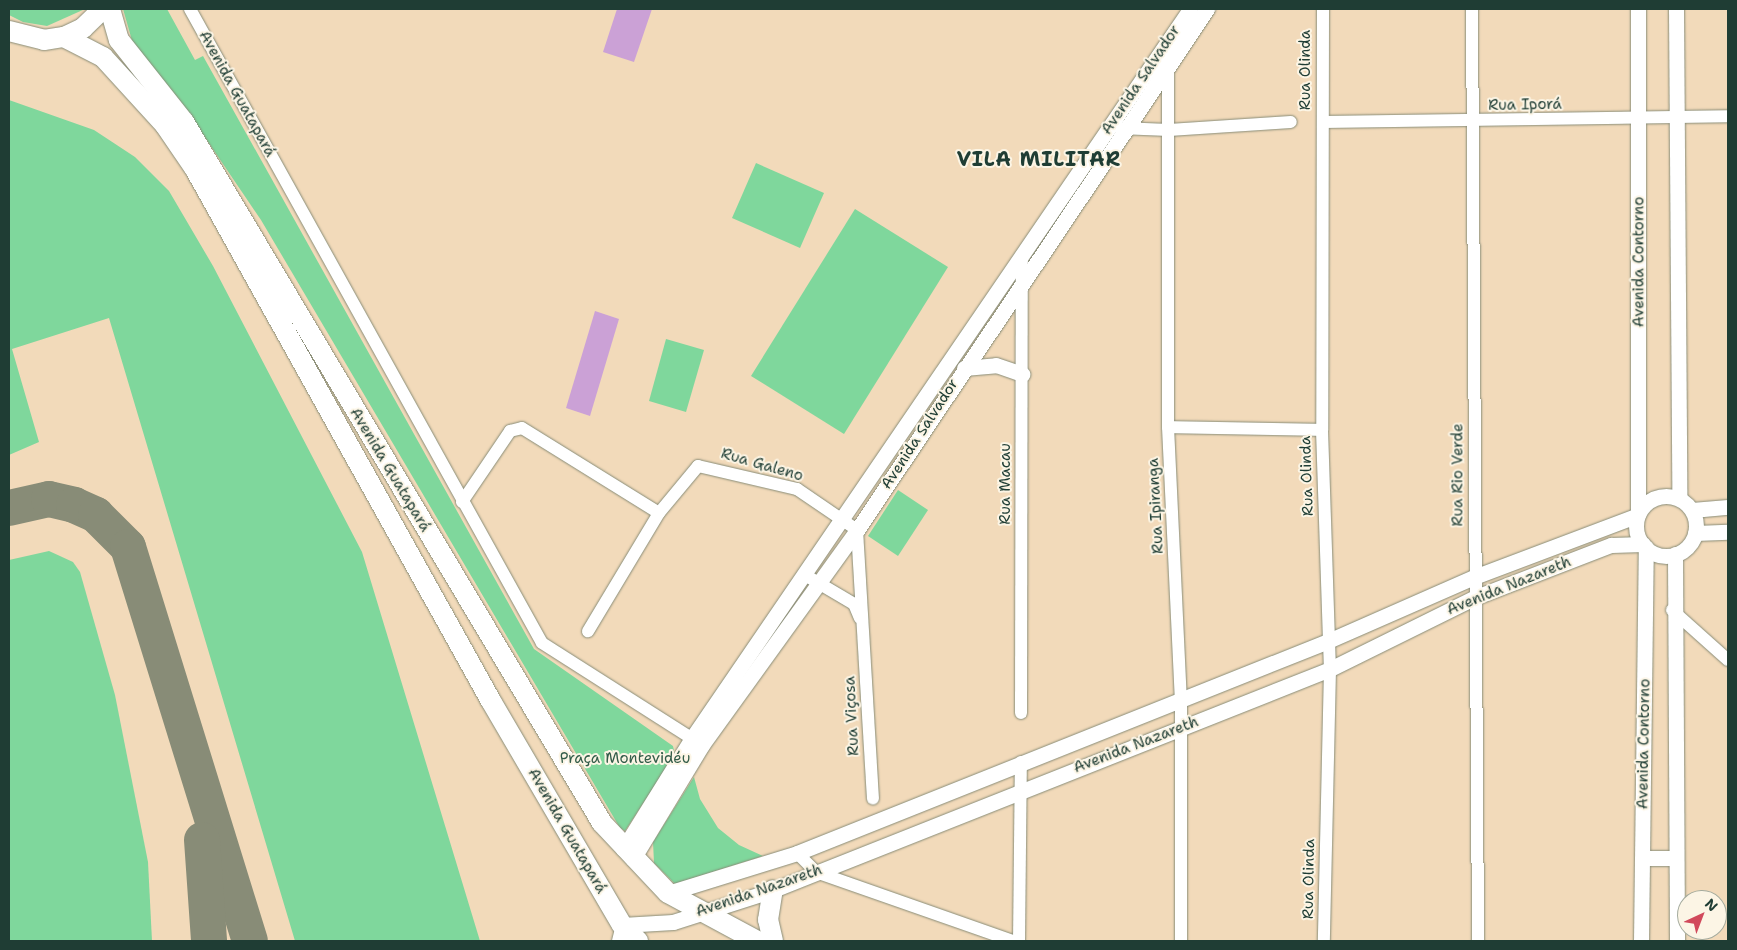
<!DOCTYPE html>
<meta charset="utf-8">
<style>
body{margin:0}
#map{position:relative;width:1737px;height:950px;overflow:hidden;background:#f2daba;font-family:"Shantell Sans",sans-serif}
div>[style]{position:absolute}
.green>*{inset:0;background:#7fd79c}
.taxiway>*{height:36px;margin:-18px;padding:0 18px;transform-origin:18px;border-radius:18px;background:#888c77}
.building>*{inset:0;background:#cba1d6}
.roads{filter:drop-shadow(0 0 1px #888c77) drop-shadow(0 0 1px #888c77)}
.minor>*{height:12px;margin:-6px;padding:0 6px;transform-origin:6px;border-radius:6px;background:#fff}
.tertiary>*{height:15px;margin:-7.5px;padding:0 7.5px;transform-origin:7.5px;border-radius:7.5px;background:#fff}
.tertiary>.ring{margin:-7.5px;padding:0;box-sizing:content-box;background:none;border:15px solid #fff;border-radius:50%}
.trunk>*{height:20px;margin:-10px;padding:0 10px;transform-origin:10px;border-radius:10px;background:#fff}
span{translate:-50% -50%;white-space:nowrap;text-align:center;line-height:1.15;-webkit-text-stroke:4px #fcf5e5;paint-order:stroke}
.street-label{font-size:15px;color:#1f3d34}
.park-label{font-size:15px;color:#325c49}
.district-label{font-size:20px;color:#1f3d34;font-weight:700;letter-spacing:1px}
.frame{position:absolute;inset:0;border:10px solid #1f3d34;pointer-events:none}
.north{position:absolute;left:1677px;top:890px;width:50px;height:50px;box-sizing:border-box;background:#fcf5e5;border:1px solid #a4ab9e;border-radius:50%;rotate:43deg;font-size:14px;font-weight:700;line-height:20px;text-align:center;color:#1f3d34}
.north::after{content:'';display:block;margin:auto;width:18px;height:22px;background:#d1495b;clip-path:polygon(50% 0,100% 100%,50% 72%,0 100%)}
</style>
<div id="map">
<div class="green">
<i style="clip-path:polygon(9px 9px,85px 9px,47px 26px,23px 22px,9px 15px)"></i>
<i style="clip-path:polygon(123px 9px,167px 9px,195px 60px,203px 56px,534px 649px,673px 746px,675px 755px,625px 831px,620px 828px,261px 220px,181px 102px,133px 44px)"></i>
<i style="clip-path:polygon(9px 100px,94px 130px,135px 157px,169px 191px,213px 266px,362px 552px,480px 941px,295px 941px,109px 318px,12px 349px,39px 442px,9px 455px)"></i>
<i style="clip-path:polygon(756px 163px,824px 193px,800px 248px,732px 218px)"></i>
<i style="clip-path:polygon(855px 209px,948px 267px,844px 434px,751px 376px)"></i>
<i style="clip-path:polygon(666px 339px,704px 350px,686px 412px,649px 401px)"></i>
<i style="clip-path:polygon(898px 490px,928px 510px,898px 556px,868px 536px)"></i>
<i style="clip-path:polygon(49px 551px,73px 562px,80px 572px,115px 695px,148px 862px,152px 941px,9px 941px,9px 560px)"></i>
<i style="clip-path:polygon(694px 777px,700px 799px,718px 828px,739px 845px,763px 856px,675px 884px,654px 863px,653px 842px)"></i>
</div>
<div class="taxiway">
<i style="left:9px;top:508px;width:41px;rotate:-12.7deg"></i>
<i style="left:49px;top:499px;width:26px;rotate:13deg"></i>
<i style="left:74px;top:505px;width:24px;rotate:24deg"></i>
<i style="left:96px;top:515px;width:45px;rotate:45deg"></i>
<i style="left:128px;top:547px;width:412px;rotate:72.8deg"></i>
<i style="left:202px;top:840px;width:101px;rotate:86deg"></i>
</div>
<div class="building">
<i style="clip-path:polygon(617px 9px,652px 9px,634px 62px,603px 52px)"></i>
<i style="clip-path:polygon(595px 311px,619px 319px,590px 416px,566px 408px)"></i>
</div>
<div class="roads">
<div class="minor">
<i style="left:190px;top:9px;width:725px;rotate:60.96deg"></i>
<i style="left:542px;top:643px;width:186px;rotate:32.5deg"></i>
<i style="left:1323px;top:9px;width:421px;rotate:90.1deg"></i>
<i style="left:1322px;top:430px;width:239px;rotate:88.1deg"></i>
<i style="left:1330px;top:669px;width:272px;rotate:91.3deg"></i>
<i style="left:1472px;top:9px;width:932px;rotate:89.63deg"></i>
<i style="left:1168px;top:69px;width:358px;rotate:90deg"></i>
<i style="left:1168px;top:427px;width:273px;rotate:87.3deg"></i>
<i style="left:1181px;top:700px;width:241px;rotate:90deg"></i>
<i style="left:1323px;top:122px;width:405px;rotate:-0.8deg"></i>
<i style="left:1119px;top:128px;width:50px;rotate:2.3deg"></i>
<i style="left:1169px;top:130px;width:122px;rotate:-3.8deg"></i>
<i style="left:1168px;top:427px;width:154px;rotate:1.1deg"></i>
<i style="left:462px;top:502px;width:86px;rotate:-55.9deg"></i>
<i style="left:510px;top:431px;width:12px;rotate:-14deg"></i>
<i style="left:522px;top:428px;width:161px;rotate:31.8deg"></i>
<i style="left:659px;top:513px;width:138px;rotate:121deg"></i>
<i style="left:659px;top:513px;width:61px;rotate:-50.3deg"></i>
<i style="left:698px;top:466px;width:102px;rotate:13.1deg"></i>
<i style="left:797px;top:489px;width:73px;rotate:34.3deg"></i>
<i style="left:857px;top:530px;width:269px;rotate:86.6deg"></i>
<i style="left:805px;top:575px;width:57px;rotate:30.6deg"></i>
<i style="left:854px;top:604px;width:15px;rotate:67deg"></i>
<i style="left:1672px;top:610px;width:75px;rotate:41.8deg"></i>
<i style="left:1021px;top:713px;width:458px;rotate:-89.9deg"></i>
<i style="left:797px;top:853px;width:27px;rotate:45deg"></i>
<i style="left:816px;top:872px;width:209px;rotate:19.3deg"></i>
<i style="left:618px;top:941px;width:16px;rotate:-76deg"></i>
<i style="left:1019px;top:941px;width:179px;rotate:-89.4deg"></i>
</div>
<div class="tertiary">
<i style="left:1638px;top:9px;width:505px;rotate:90deg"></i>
<i style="left:1676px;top:9px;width:489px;rotate:89.6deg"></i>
<i style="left:964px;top:368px;width:32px;rotate:-5deg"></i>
<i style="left:996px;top:365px;width:28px;rotate:19deg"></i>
<i class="ring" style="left:1636px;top:496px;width:45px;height:45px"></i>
<i style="left:1692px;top:510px;width:36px;rotate:-5deg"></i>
<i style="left:1695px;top:533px;width:33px;rotate:-2deg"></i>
<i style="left:1675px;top:554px;width:387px;rotate:89.7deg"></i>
<i style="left:623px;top:849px;width:131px;rotate:-58.1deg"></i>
<i style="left:692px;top:738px;width:883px;rotate:-55.66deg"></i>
<i style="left:1643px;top:858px;width:32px"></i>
<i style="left:633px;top:859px;width:133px;rotate:-58.8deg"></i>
<i style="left:702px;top:745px;width:265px;rotate:-54.2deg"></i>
<i style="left:857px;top:530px;width:628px;rotate:-56.11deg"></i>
<i style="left:668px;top:893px;width:135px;rotate:-17.2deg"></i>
<i style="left:797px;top:853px;width:572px;rotate:-21.76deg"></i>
<i style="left:1328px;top:641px;width:159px;rotate:-23.7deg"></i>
<i style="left:1474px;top:577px;width:175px;rotate:-20.7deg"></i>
<i style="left:622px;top:925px;width:51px;rotate:-3.4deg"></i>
<i style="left:673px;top:922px;width:105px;rotate:-17.7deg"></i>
<i style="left:773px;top:890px;width:599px;rotate:-21.64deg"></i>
<i style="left:1330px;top:669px;width:163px;rotate:-26.3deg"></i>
<i style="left:1476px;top:597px;width:145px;rotate:-21.1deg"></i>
<i style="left:1611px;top:545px;width:32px;rotate:-2deg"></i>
<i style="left:1641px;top:941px;width:394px;rotate:-89.3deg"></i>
</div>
<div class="trunk">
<i style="left:110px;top:9px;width:32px;rotate:74deg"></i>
<i style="left:119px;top:40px;width:105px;rotate:51.6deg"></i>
<i style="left:184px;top:122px;width:816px;rotate:59.19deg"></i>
<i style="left:602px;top:823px;width:96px;rotate:46.7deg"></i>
<i style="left:668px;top:893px;width:101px;rotate:28.3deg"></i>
<i style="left:9px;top:31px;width:36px;rotate:14deg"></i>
<i style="left:44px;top:40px;width:20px;rotate:-9deg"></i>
<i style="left:64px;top:37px;width:21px;rotate:-25deg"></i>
<i style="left:83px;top:28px;width:28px;rotate:-44deg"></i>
<i style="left:64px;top:37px;width:44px;rotate:27.1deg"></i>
<i style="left:103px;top:57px;width:92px;rotate:47.6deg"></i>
<i style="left:165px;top:125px;width:53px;rotate:55.7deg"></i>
<i style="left:195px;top:169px;width:609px;rotate:60.91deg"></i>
<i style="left:491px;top:701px;width:259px;rotate:59.7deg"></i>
<i style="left:622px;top:925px;width:23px;rotate:45deg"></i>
<i style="left:773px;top:941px;width:22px;rotate:-103deg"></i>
<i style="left:768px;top:920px;width:30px;rotate:-81deg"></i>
</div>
</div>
<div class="street-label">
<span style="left:1306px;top:70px;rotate:-90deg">Rua Olinda</span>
<span style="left:1141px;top:80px;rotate:-56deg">Avenida Salvador</span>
<span style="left:237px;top:94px;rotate:61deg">Avenida Guatapará</span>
<span style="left:1525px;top:105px;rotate:-1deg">Rua Iporá</span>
<span style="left:1639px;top:262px;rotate:-90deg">Avenida Contorno</span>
<span style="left:920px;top:434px;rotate:-57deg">Avenida Salvador</span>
<span style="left:762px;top:465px;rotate:16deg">Rua Galeno</span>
<span style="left:390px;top:470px;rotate:59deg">Avenida Guatapará</span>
<span style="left:1458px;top:475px;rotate:-90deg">Rua Rio Verde</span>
<span style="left:1307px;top:476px;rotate:-92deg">Rua Olinda</span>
<span style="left:1006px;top:484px;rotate:-90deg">Rua Macau</span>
<span style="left:1156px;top:506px;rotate:-93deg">Rua Ipiranga</span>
<span style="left:1509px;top:586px;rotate:-22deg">Avenida Nazareth</span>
<span style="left:852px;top:716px;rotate:-93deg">Rua Viçosa</span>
<span style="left:1644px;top:744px;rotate:-89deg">Avenida Contorno</span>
<span style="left:1136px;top:745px;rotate:-21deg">Avenida Nazareth</span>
<span style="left:567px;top:831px;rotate:60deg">Avenida Guatapará</span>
<span style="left:1309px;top:879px;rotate:-89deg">Rua Olinda</span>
<span style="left:759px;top:891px;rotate:-19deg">Avenida Nazareth</span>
</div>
<div class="park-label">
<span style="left:625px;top:759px">Praça Montevidéu</span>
</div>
<div class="district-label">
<span style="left:1039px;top:159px">VILA MILITAR</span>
</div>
<div class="frame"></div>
<div class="north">N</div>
</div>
